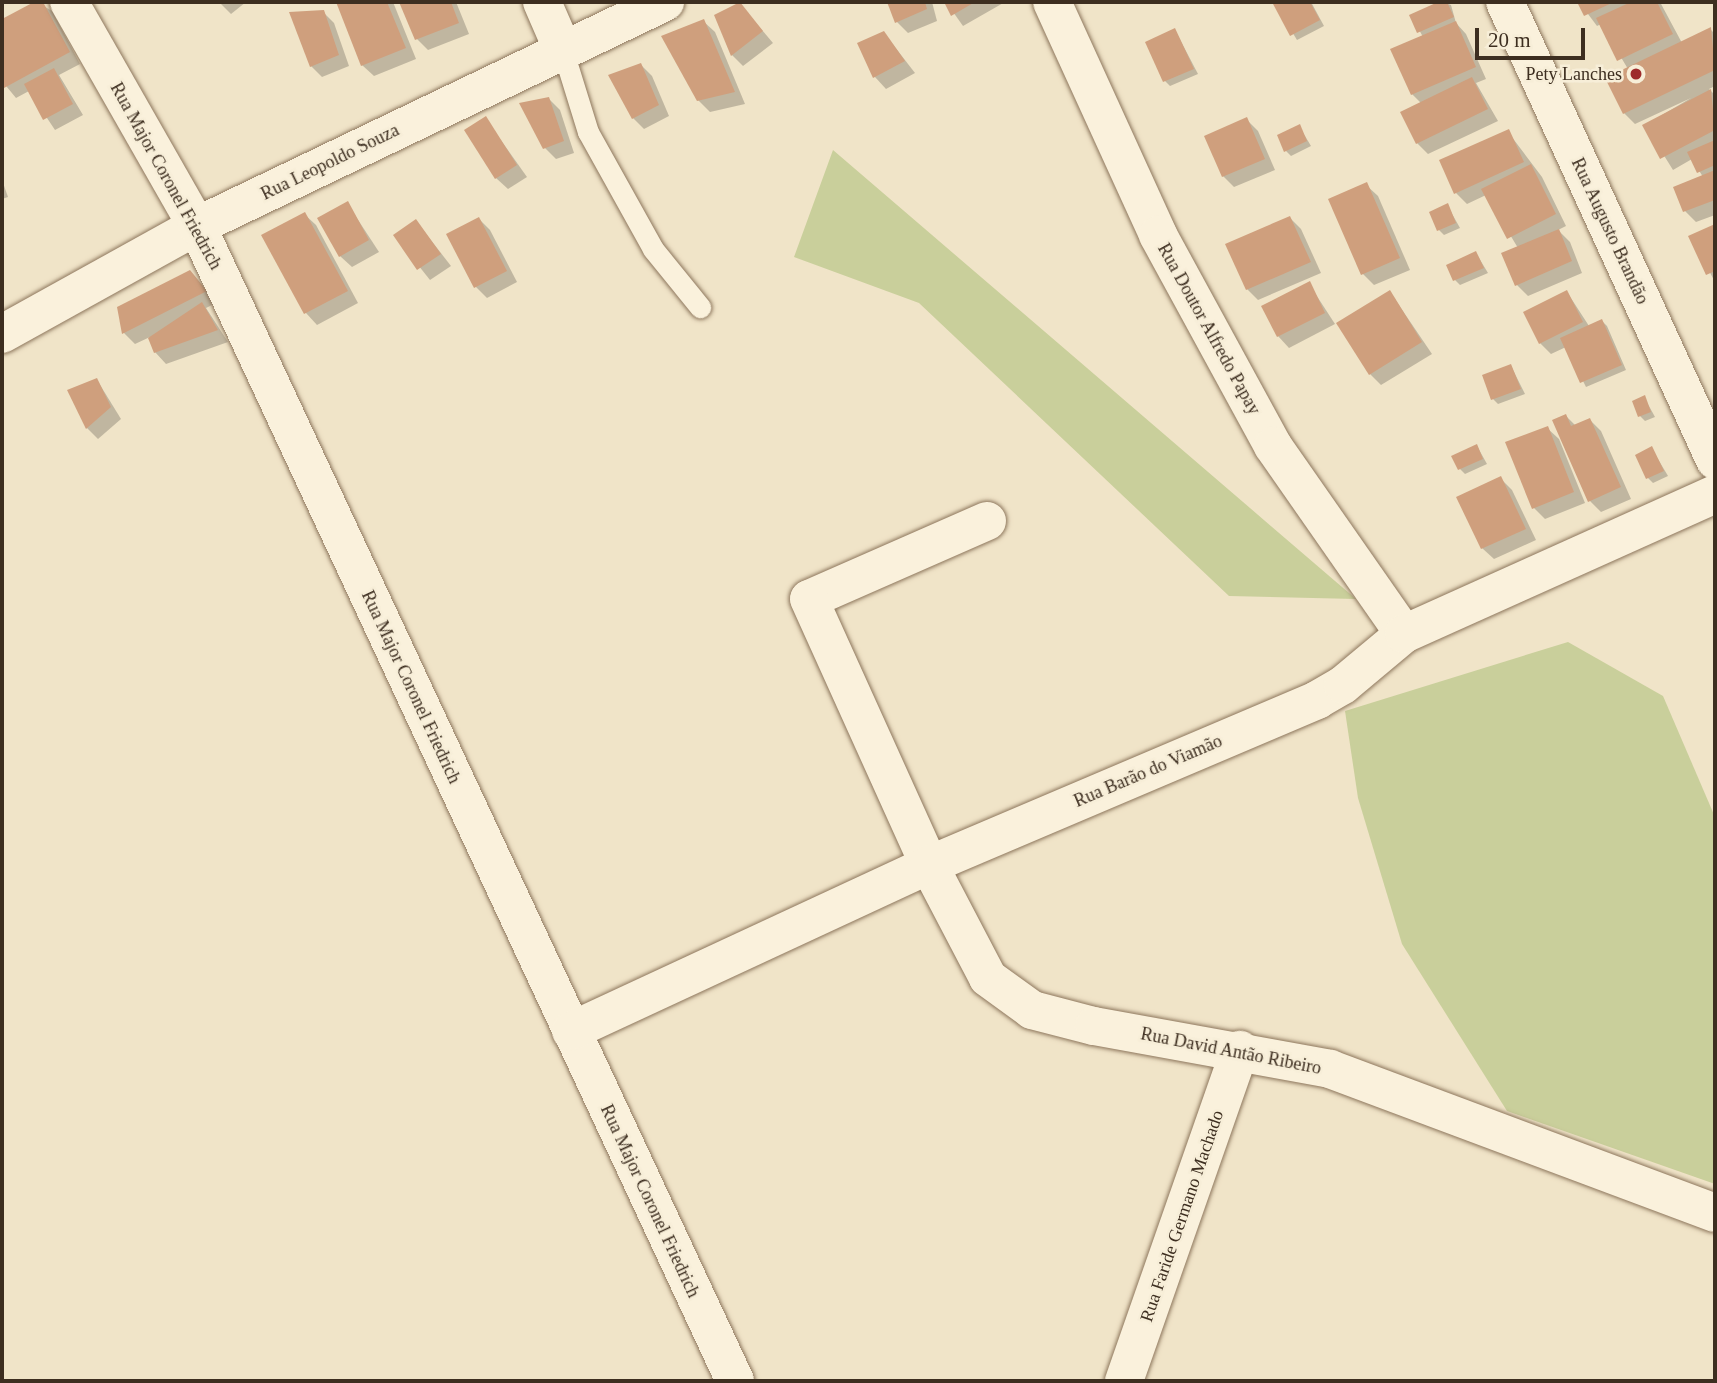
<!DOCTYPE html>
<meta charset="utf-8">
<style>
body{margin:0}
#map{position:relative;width:1717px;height:1383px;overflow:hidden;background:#f0e4c8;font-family:"Times New Roman",serif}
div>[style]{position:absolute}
.green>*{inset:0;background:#c9cf9b}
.shadow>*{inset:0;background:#0003}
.building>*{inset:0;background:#cf9f7d}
.roads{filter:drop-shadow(0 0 2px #8d765c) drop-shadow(0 0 2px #8d765c)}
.lane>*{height:21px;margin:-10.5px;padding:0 10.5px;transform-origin:10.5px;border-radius:10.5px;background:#faf1dc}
.street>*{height:38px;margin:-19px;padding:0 19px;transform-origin:19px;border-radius:19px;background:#faf1dc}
.dots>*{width:19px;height:19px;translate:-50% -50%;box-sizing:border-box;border:4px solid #f7eed8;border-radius:50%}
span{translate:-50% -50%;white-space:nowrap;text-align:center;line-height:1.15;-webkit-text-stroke:5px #f7eed8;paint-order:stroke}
.poi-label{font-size:18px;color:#3d2e20}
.right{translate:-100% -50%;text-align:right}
.street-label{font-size:18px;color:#3d2e20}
.frame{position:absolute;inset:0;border:4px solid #3d2e20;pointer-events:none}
.scale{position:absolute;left:1475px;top:28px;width:110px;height:32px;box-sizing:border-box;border:4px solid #3d2e20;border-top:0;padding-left:9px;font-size:21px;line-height:24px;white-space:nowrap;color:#3d2e20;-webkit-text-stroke:5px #f7eed8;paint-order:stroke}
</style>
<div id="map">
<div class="green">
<i style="clip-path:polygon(833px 150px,1356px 599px,1229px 596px,919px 303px,794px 257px)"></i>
<i style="clip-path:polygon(1568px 642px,1663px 696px,1715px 817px,1715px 1184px,1507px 1111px,1402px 944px,1358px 798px,1345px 711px)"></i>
</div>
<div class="shadow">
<i style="clip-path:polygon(37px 2px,52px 11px,80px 64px,59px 75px,83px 115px,55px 130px,29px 91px,16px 98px,2px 81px,2px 21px)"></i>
<i style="clip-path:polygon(246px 2px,231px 14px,219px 2px)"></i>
<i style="clip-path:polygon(338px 2px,393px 2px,416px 59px,374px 76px,362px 65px)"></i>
<i style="clip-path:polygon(401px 2px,456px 2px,469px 34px,428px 50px,417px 39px)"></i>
<i style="clip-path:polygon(889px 2px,932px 2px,937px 21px,908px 33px,897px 22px)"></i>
<i style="clip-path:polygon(946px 2px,1005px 2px,963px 26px)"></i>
<i style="clip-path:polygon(1274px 2px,1311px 2px,1324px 26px,1297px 40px)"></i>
<i style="clip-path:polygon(1442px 2px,1451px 5px,1456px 23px,1466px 34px,1486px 79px,1476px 83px,1498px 121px,1428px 154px,1417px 143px,1422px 104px,1412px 94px,1423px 37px,1411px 15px)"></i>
<i style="clip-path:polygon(1579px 2px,1660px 2px,1682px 43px,1711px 30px,1715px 34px,1715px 86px,1709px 89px,1715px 95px,1715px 215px,1696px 222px,1685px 211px,1703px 177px,1692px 159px,1673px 170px,1645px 125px,1691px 98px,1635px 124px,1624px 113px,1628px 69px,1601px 24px,1597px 26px)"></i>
<i style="clip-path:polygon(739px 3px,773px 43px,743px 66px,732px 55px)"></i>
<i style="clip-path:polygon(323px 12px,334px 23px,349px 66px,322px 77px,311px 66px)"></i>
<i style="clip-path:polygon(703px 21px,715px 32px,745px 104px,710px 112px,698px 100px)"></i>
<i style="clip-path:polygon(1175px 30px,1198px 74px,1170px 86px,1165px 81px)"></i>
<i style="clip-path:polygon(884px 33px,915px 73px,886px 89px,875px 77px,860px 44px)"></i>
<i style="clip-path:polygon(641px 65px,652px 76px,669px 116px,644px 129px,633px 118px)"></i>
<i style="clip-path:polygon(549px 99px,560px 110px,574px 153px,556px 159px,545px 148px)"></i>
<i style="clip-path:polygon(485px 118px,527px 177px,508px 189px,496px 178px)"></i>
<i style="clip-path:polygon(1246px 119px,1258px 131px,1275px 170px,1234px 187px,1223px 176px)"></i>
<i style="clip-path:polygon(1299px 126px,1311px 146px,1291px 156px,1286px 151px)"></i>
<i style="clip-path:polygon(1508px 132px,1542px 177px,1566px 226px,1558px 230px,1570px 242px,1582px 273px,1528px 296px,1517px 285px,1518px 248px,1486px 195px,1467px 204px,1456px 193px)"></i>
<i style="clip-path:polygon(2px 180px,8px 197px,2px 199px)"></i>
<i style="clip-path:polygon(1366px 185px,1378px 196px,1410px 270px,1374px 285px,1363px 274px)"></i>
<i style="clip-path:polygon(347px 203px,379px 252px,352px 267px,340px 256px)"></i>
<i style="clip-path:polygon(1447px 205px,1460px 228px,1444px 235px,1439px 230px)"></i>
<i style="clip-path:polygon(304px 214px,316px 225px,358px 303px,317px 325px,306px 313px,264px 236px)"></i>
<i style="clip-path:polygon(1290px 218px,1301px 229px,1321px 273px,1258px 300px,1247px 289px)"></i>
<i style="clip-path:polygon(479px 219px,490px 230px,517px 282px,487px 298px,476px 287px)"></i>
<i style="clip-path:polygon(416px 221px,451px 266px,430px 280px,395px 236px)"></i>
<i style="clip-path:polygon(1715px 226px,1715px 282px,1691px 237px)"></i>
<i style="clip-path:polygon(1476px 253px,1488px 273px,1460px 285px,1455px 280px)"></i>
<i style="clip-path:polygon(201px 284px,216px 303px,206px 308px,228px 342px,166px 364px,155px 352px,150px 337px,135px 344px,124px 333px,119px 308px)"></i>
<i style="clip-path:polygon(1309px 284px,1335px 324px,1289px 348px,1278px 336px)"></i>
<i style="clip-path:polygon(1390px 292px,1432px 354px,1381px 385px,1370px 374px)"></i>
<i style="clip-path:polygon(1567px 292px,1589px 326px,1602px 321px,1607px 326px,1626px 370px,1586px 387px,1566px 347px,1551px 354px,1540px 343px)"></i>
<i style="clip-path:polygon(1511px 366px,1525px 394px,1498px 404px,1493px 399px)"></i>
<i style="clip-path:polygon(97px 380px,121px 419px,98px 439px,87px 428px,69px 391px)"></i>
<i style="clip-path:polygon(1644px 397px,1655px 417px,1645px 421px,1640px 416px)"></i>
<i style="clip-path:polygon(1566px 416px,1576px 426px,1590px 420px,1601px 431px,1631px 499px,1601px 512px,1590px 501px)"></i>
<i style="clip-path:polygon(1547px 428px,1559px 439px,1585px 503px,1545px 519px,1534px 508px)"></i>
<i style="clip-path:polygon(1477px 446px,1487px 464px,1465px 474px,1460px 469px)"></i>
<i style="clip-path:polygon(1652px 449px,1668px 476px,1653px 483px,1648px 478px)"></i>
<i style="clip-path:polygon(1501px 479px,1512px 490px,1536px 540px,1494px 559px,1482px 548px)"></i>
</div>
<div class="building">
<i style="clip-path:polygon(34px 2px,43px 2px,70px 52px,4px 88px,2px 19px)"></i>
<i style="clip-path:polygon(336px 2px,387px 2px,406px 48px,361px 66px)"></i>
<i style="clip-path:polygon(399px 2px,451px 2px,459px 23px,415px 40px)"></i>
<i style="clip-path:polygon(740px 2px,763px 31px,731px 56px,714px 15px)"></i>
<i style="clip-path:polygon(887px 2px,925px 2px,927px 9px,895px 23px)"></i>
<i style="clip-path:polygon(944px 2px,975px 2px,951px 16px)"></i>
<i style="clip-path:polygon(1272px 2px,1310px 2px,1320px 20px,1290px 36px)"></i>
<i style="clip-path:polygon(1438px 2px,1447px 2px,1454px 17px,1417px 33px,1409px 15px)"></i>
<i style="clip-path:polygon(1577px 2px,1614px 2px,1584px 16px)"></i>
<i style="clip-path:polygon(1631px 2px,1657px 2px,1673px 34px,1617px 61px,1596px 18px)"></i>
<i style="clip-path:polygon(324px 10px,339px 55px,310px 67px,289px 12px)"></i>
<i style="clip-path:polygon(704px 19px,735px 92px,697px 101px,661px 36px)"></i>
<i style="clip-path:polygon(1456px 21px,1476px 67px,1411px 95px,1390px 49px)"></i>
<i style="clip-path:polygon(1711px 27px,1715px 70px,1623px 114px,1605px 78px)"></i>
<i style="clip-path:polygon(1175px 28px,1194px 69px,1163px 82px,1145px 42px)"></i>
<i style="clip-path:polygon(884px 31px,905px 61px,873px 78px,857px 43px)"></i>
<i style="clip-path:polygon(641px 63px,659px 105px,632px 119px,608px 75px)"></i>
<i style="clip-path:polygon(54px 68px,73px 104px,43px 120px,24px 84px)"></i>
<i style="clip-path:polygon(1472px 77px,1488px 109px,1416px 144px,1400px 112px)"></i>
<i style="clip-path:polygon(1711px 89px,1715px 130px,1660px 159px,1642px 125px)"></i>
<i style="clip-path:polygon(549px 97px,564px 141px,543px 149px,519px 103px)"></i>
<i style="clip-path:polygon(486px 116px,517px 165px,495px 179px,464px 130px)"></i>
<i style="clip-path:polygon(1247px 117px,1265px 159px,1222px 177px,1204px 136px)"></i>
<i style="clip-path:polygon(1300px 124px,1307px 141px,1284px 152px,1277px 135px)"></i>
<i style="clip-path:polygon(1509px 129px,1524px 162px,1454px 194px,1439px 160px)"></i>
<i style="clip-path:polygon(1715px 140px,1715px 165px,1697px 173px,1687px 152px)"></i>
<i style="clip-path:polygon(1531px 164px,1556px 214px,1507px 239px,1481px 189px)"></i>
<i style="clip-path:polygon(1715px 170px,1715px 200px,1683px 212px,1673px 187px)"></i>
<i style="clip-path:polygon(1367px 182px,1400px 258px,1361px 275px,1328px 199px)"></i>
<i style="clip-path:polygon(348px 201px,369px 240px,339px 257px,317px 218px)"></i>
<i style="clip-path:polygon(1448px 203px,1456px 223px,1437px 231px,1429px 212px)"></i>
<i style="clip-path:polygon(305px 212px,348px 291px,304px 314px,261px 235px)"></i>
<i style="clip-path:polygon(1290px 216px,1311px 262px,1246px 290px,1225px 244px)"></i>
<i style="clip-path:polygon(479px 217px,507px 271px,474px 288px,446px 234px)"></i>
<i style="clip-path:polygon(416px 219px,441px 254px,417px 270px,393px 235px)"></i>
<i style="clip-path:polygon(1715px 224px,1715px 271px,1706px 275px,1688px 236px)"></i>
<i style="clip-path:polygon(1559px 229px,1572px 261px,1515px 286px,1501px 253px)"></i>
<i style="clip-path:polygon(1476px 251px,1484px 268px,1453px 281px,1446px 265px)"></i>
<i style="clip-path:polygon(190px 270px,207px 291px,122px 334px,117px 307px)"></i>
<i style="clip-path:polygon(1310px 281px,1325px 313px,1277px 337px,1261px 306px)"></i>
<i style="clip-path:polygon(1390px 290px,1422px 342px,1369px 375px,1336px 323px)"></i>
<i style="clip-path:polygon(1567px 290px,1583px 322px,1539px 344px,1523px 312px)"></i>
<i style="clip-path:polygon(202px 302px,218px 330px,154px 353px,148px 338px)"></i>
<i style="clip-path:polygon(1602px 319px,1622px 365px,1580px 383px,1560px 338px)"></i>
<i style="clip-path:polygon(1511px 364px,1521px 389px,1491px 400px,1482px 375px)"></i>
<i style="clip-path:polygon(97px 378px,111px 407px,86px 429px,67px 390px)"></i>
<i style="clip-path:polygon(1645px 395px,1651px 412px,1638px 417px,1632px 401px)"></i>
<i style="clip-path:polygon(1566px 414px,1571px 426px,1590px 418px,1621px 487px,1588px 502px,1552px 420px)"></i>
<i style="clip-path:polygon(1548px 426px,1574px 492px,1532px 509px,1505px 442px)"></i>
<i style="clip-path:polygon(1477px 444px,1483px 459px,1458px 470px,1451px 456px)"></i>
<i style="clip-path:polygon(1652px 446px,1664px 471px,1646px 479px,1635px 455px)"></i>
<i style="clip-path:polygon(1501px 476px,1526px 529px,1481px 549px,1456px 497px)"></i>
</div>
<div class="roads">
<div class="lane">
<i style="left:562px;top:48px;width:88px;rotate:72.8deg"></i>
<i style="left:588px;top:132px;width:134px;rotate:60.9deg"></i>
<i style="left:653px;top:249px;width:75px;rotate:51deg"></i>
</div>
<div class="street">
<i style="left:69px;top:2px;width:258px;rotate:60.3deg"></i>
<i style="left:197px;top:226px;width:1274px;rotate:65.02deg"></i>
<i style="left:542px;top:2px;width:50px;rotate:66.5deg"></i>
<i style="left:1052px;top:2px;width:256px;rotate:65.5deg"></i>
<i style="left:1158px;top:235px;width:240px;rotate:61.4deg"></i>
<i style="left:1273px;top:446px;width:229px;rotate:55.1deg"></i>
<i style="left:1505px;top:2px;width:504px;rotate:65.37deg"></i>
<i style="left:2px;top:334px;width:223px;rotate:-29deg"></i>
<i style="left:197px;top:226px;width:519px;rotate:-25.58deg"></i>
<i style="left:987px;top:521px;width:194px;rotate:156.3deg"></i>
<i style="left:809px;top:599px;width:292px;rotate:65.7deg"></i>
<i style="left:929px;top:865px;width:127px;rotate:62.4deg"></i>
<i style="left:988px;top:978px;width:54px;rotate:36deg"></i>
<i style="left:1032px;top:1010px;width:64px;rotate:14.5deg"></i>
<i style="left:1094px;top:1026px;width:240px;rotate:10.3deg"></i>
<i style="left:1330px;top:1069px;width:411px;rotate:20.5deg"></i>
<i style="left:571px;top:1031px;width:395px;rotate:-24.9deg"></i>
<i style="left:929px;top:865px;width:422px;rotate:-23deg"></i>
<i style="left:1317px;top:700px;width:30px;rotate:-30deg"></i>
<i style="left:1343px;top:685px;width:80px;rotate:-39.9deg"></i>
<i style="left:1404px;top:634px;width:341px;rotate:-24.2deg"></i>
<i style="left:1124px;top:1381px;width:351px;rotate:-70.7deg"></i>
</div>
</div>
<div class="dots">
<i style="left:1636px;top:74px;background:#9e2a2b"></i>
</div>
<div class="poi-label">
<span class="right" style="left:1622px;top:74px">Pety Lanches</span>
</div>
<div class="street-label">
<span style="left:330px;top:162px;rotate:-26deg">Rua Leopoldo Souza</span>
<span style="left:166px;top:176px;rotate:61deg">Rua Major Coronel Friedrich</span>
<span style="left:1610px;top:231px;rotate:65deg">Rua Augusto Brandão</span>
<span style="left:1209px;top:329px;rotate:61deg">Rua Doutor Alfredo Papay</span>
<span style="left:411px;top:687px;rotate:65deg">Rua Major Coronel Friedrich</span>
<span style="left:1148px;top:771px;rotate:-23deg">Rua Barão do Viamão</span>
<span style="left:1231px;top:1051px;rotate:11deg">Rua David Antão Ribeiro</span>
<span style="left:650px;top:1201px;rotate:65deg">Rua Major Coronel Friedrich</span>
<span style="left:1182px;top:1216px;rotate:-71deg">Rua Faride Germano Machado</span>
</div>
<div class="frame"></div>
<div class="scale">20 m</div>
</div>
